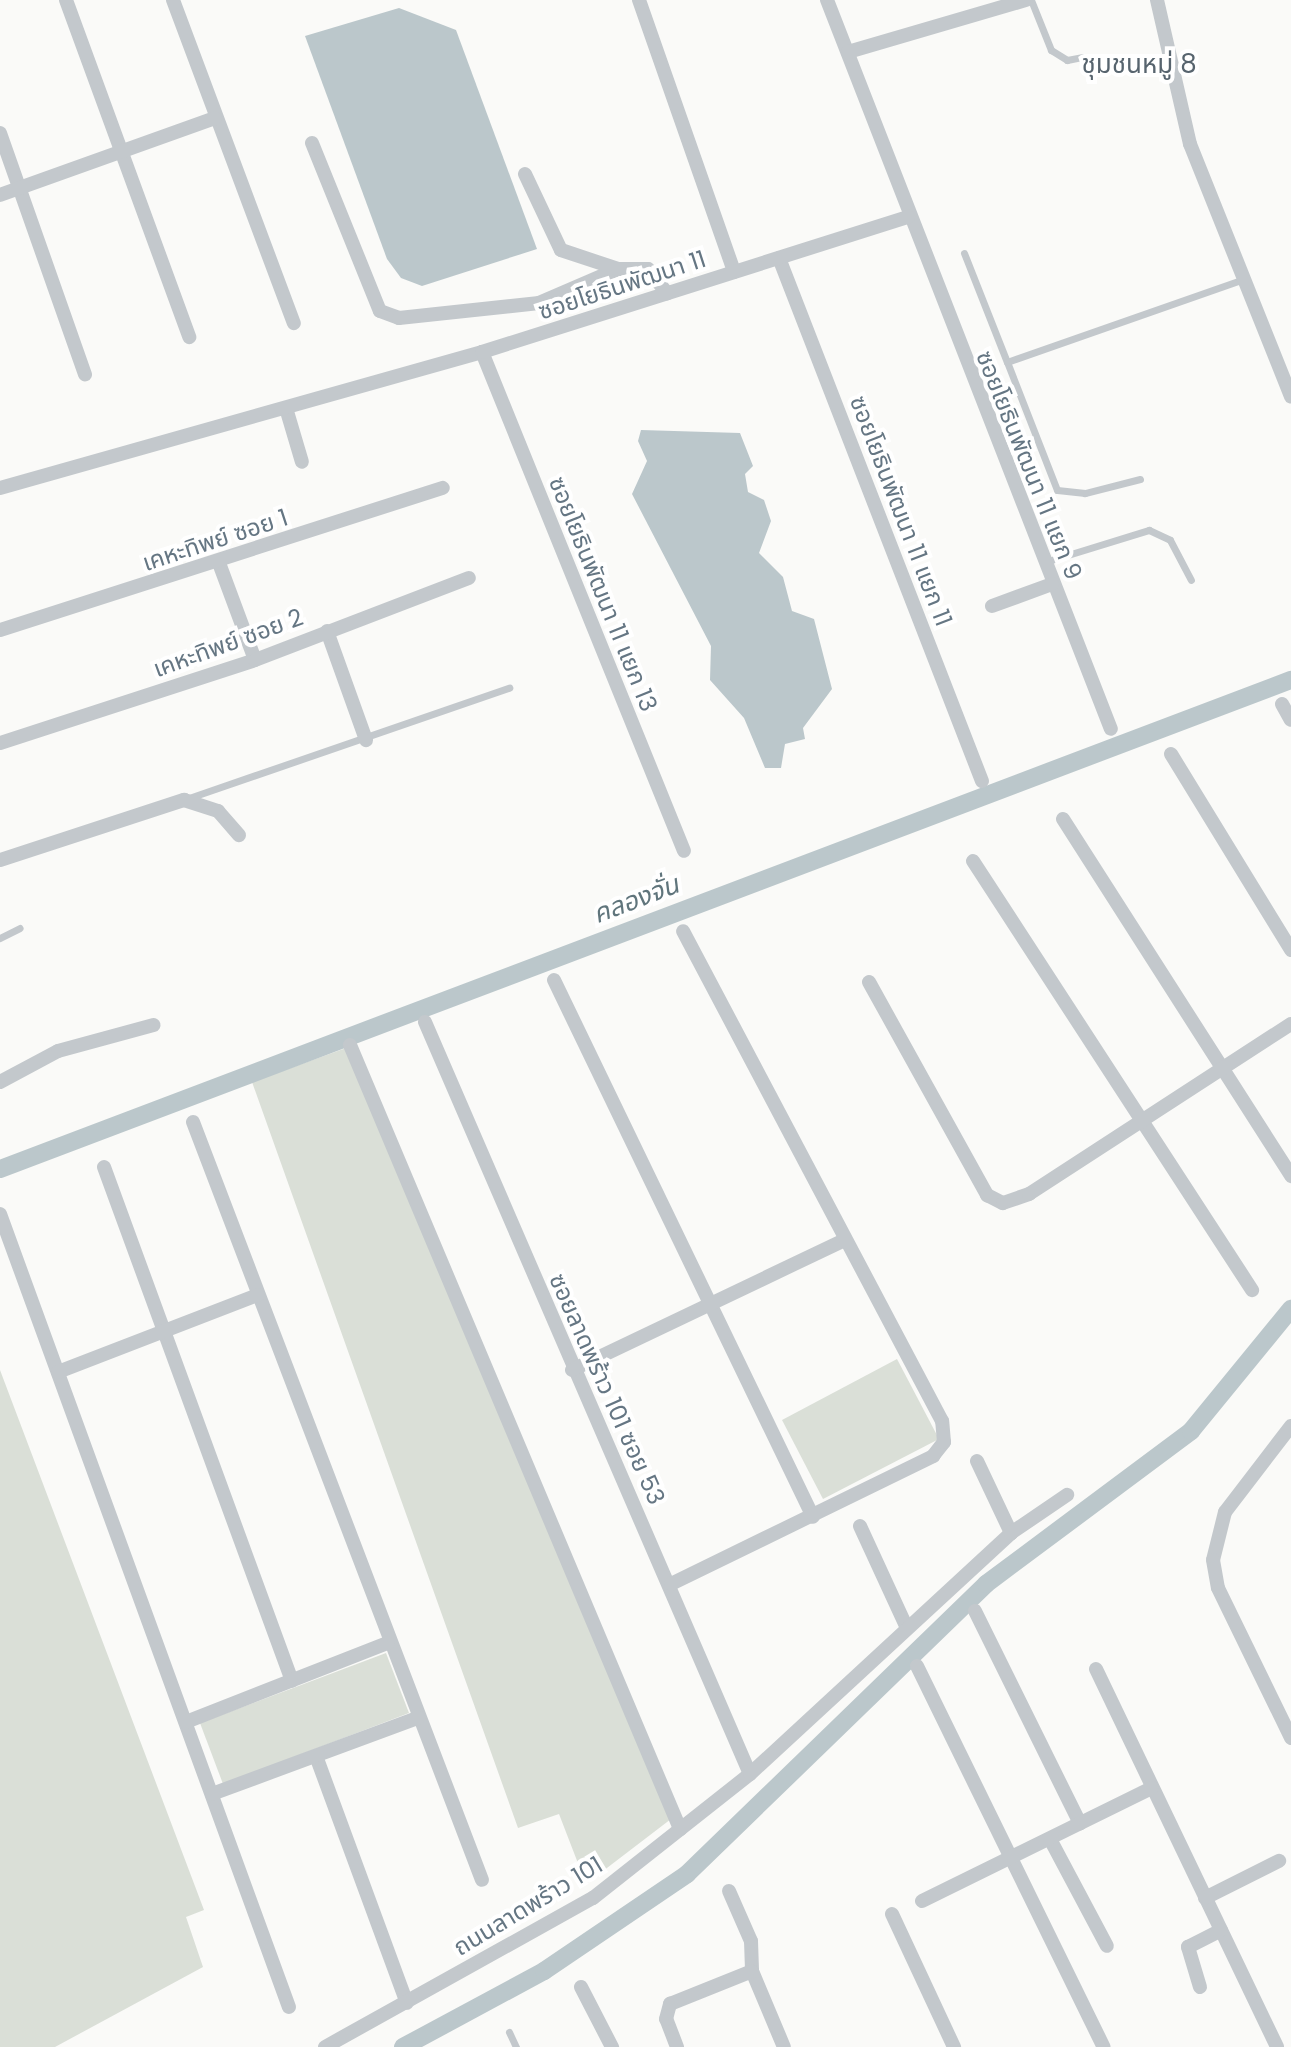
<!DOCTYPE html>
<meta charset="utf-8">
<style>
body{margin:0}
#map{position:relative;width:1291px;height:2047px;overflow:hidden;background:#fafaf8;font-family:Poppins,"Noto Sans Thai",sans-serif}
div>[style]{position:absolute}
.green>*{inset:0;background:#dadfd7}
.water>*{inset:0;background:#bbc7cb}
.canal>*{height:18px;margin:-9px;padding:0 9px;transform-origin:9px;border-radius:9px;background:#bbc7cb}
.lane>*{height:7px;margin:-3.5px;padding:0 3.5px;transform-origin:3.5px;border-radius:3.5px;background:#c3c8cc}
.street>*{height:14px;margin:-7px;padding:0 7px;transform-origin:7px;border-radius:7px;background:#c3c8cc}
span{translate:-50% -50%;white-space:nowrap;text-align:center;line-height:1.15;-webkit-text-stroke:8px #fff;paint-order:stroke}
.street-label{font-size:24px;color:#657683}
.neighbourhood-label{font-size:26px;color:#57646e}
.water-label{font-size:26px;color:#60757c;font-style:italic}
</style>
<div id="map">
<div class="green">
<i style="clip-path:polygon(346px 1048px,671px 1819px,586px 1884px,559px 1814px,518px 1828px,252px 1082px)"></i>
<i style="clip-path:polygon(897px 1359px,939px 1439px,823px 1499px,782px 1420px)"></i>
<i style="clip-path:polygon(0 1370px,204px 1910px,186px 1917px,203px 1967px,55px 2047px,0 2047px)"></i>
<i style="clip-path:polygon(386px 1653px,409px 1713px,223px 1784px,200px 1723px)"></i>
</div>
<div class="water">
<i style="clip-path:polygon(399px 8px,456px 30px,537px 249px,422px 286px,401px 278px,387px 259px,305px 36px)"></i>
<i style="clip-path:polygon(641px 430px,740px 433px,753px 466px,745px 474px,748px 492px,764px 500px,771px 521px,759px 553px,783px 577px,792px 611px,814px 619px,832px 689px,803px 728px,805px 739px,785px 744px,781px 768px,765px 768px,744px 718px,710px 680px,711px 646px,632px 494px,647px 461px,638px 441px)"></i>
</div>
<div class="canal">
<i style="left:0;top:1169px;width:1381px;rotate:-20.75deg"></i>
<i style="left:403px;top:2047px;width:160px;rotate:-28.3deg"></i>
<i style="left:544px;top:1971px;width:173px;rotate:-34.1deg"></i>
<i style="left:687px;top:1874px;width:417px;rotate:-44.1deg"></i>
<i style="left:986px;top:1584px;width:256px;rotate:-36.7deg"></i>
<i style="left:1191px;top:1431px;width:158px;rotate:-50.7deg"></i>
</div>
<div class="lane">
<i style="left:1031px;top:0;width:54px;rotate:68.2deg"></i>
<i style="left:1051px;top:50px;width:19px;rotate:32deg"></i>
<i style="left:1067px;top:60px;width:15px;rotate:-11deg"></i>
<i style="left:964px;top:253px;width:117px;rotate:68.5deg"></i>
<i style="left:1140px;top:479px;width:57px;rotate:165.7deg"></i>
<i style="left:1085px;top:493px;width:28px;rotate:-174deg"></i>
<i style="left:1057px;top:490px;width:137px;rotate:-111.3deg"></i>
<i style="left:1007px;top:362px;width:251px;rotate:-19.3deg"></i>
<i style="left:1045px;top:562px;width:109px;rotate:-17.1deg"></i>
<i style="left:1149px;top:530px;width:23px;rotate:25deg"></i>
<i style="left:1170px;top:540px;width:45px;rotate:62.3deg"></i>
<i style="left:186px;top:799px;width:342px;rotate:-19deg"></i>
<i style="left:0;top:938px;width:22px;rotate:-27deg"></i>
<i style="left:509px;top:2032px;width:17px;rotate:65deg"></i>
</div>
<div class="street">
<i style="left:66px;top:0;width:359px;rotate:69.9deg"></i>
<i style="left:173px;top:0;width:345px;rotate:69.5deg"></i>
<i style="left:639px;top:0;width:288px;rotate:70.7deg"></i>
<i style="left:827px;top:0;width:782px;rotate:68.72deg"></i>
<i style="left:1157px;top:0;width:148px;rotate:77.1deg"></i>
<i style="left:1190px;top:144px;width:272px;rotate:68.2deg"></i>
<i style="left:848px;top:52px;width:185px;rotate:-16.3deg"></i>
<i style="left:0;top:133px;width:256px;rotate:70.6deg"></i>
<i style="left:312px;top:143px;width:181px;rotate:68deg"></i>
<i style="left:380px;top:311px;width:20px;rotate:20deg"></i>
<i style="left:399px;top:318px;width:141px;rotate:-6.1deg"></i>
<i style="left:539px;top:303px;width:86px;rotate:-23.3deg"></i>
<i style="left:525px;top:174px;width:84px;rotate:64.7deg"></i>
<i style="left:561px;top:250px;width:60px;rotate:18.4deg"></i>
<i style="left:618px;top:269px;width:30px"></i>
<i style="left:648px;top:269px;width:31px;rotate:52deg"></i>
<i style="left:0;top:195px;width:228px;rotate:-19.7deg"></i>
<i style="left:779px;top:258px;width:561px;rotate:68.79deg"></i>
<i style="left:482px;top:352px;width:538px;rotate:67.96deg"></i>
<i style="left:286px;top:408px;width:56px;rotate:73.5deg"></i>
<i style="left:0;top:488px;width:501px;rotate:-15.76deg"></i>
<i style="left:482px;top:352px;width:447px;rotate:-17.6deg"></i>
<i style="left:219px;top:563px;width:103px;rotate:69.6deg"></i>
<i style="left:992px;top:606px;width:64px;rotate:-20.1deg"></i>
<i style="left:0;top:630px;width:465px;rotate:-17.8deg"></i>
<i style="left:327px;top:631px;width:116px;rotate:70.3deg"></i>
<i style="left:1282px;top:704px;width:18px;rotate:61deg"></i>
<i style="left:0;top:743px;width:268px;rotate:-18deg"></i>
<i style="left:255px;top:660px;width:229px;rotate:-21deg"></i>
<i style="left:1171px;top:754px;width:230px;rotate:58.5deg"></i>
<i style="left:1063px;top:819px;width:424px;rotate:57.4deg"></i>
<i style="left:0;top:860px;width:194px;rotate:-18.1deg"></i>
<i style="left:184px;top:800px;width:36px;rotate:18deg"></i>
<i style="left:218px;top:811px;width:32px;rotate:49deg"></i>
<i style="left:973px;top:861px;width:512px;rotate:56.96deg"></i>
<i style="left:554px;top:980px;width:596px;rotate:64.25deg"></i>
<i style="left:869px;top:982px;width:244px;rotate:61deg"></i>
<i style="left:987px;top:1195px;width:18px;rotate:27deg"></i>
<i style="left:1003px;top:1203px;width:28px;rotate:-19deg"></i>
<i style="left:1029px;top:1194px;width:312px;rotate:-33deg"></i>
<i style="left:425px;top:1022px;width:819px;rotate:66.63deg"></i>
<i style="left:350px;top:1045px;width:851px;rotate:67.17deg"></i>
<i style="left:0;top:1082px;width:66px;rotate:-28.1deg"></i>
<i style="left:58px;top:1051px;width:99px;rotate:-15.2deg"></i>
<i style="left:193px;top:1122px;width:811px;rotate:69.13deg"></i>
<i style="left:104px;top:1167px;width:547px;rotate:69.91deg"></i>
<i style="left:0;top:1214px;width:844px;rotate:69.98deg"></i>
<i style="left:572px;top:1370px;width:300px;rotate:-25.5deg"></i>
<i style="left:58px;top:1372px;width:214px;rotate:-21.1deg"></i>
<i style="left:1291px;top:1426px;width:108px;rotate:127.5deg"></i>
<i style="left:1225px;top:1512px;width:49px;rotate:104deg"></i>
<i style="left:1213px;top:1560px;width:28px;rotate:80deg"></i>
<i style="left:1218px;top:1588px;width:167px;rotate:64deg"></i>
<i style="left:977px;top:1461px;width:80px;rotate:64.7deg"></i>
<i style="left:860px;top:1526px;width:110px;rotate:65.3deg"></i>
<i style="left:671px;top:1584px;width:292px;rotate:-26deg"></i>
<i style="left:933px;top:1456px;width:18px;rotate:-52deg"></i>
<i style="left:944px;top:1442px;width:21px;rotate:-95deg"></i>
<i style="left:942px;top:1421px;width:554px;rotate:-117.86deg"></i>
<i style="left:975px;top:1611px;width:237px;rotate:63.7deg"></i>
<i style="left:917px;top:1666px;width:424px;rotate:63.9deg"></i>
<i style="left:1096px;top:1669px;width:419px;rotate:64.4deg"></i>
<i style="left:186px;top:1722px;width:217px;rotate:-21.4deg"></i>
<i style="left:316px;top:1756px;width:263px;rotate:69.8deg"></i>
<i style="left:212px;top:1794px;width:220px;rotate:-20.3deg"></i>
<i style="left:1050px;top:1839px;width:121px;rotate:62deg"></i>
<i style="left:729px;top:1891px;width:55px;rotate:66.3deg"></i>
<i style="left:751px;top:1941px;width:30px;rotate:88deg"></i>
<i style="left:1205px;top:1898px;width:83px;rotate:-26.6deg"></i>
<i style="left:922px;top:1901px;width:256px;rotate:-26.2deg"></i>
<i style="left:892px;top:1914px;width:147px;rotate:65deg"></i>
<i style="left:752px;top:1971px;width:82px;rotate:67.2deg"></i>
<i style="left:581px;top:1987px;width:68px;rotate:62.7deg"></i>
<i style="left:1200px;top:1987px;width:42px;rotate:-106.7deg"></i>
<i style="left:1188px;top:1947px;width:37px;rotate:-27deg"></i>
<i style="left:325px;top:2047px;width:307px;rotate:-29.1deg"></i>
<i style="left:593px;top:1898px;width:200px;rotate:-38.3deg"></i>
<i style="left:750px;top:1774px;width:355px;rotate:-42.7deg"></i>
<i style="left:1011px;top:1533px;width:68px;rotate:-34.2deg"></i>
<i style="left:677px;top:2047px;width:30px;rotate:-111deg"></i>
<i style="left:666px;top:2019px;width:16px;rotate:-75deg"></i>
<i style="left:670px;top:2004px;width:88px;rotate:-21.9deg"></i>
</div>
<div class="street-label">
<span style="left:622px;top:285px;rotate:-18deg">ซอยโยธินพัฒนา 11</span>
<span style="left:1029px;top:465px;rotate:68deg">ซอยโยธินพัฒนา 11 แยก 9</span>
<span style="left:901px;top:511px;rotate:69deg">ซอยโยธินพัฒนา 11 แยก 11</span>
<span style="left:215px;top:540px;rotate:-18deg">เคหะทิพย์ ซอย 1</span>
<span style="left:603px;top:594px;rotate:68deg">ซอยโยธินพัฒนา 11 แยก 13</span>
<span style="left:228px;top:643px;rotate:-20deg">เคหะทิพย์ ซอย 2</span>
<span style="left:607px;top:1389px;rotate:66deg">ซอยลาดพร้าว 101 ซอย 53</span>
<span style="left:528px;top:1906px;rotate:-31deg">ถนนลาดพร้าว 101</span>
</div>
<div class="neighbourhood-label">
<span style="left:1139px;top:65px">ชุมชนหมู่ 8</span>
</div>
<div class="water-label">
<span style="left:636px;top:900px;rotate:-21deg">คลองจั่น</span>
</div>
</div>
